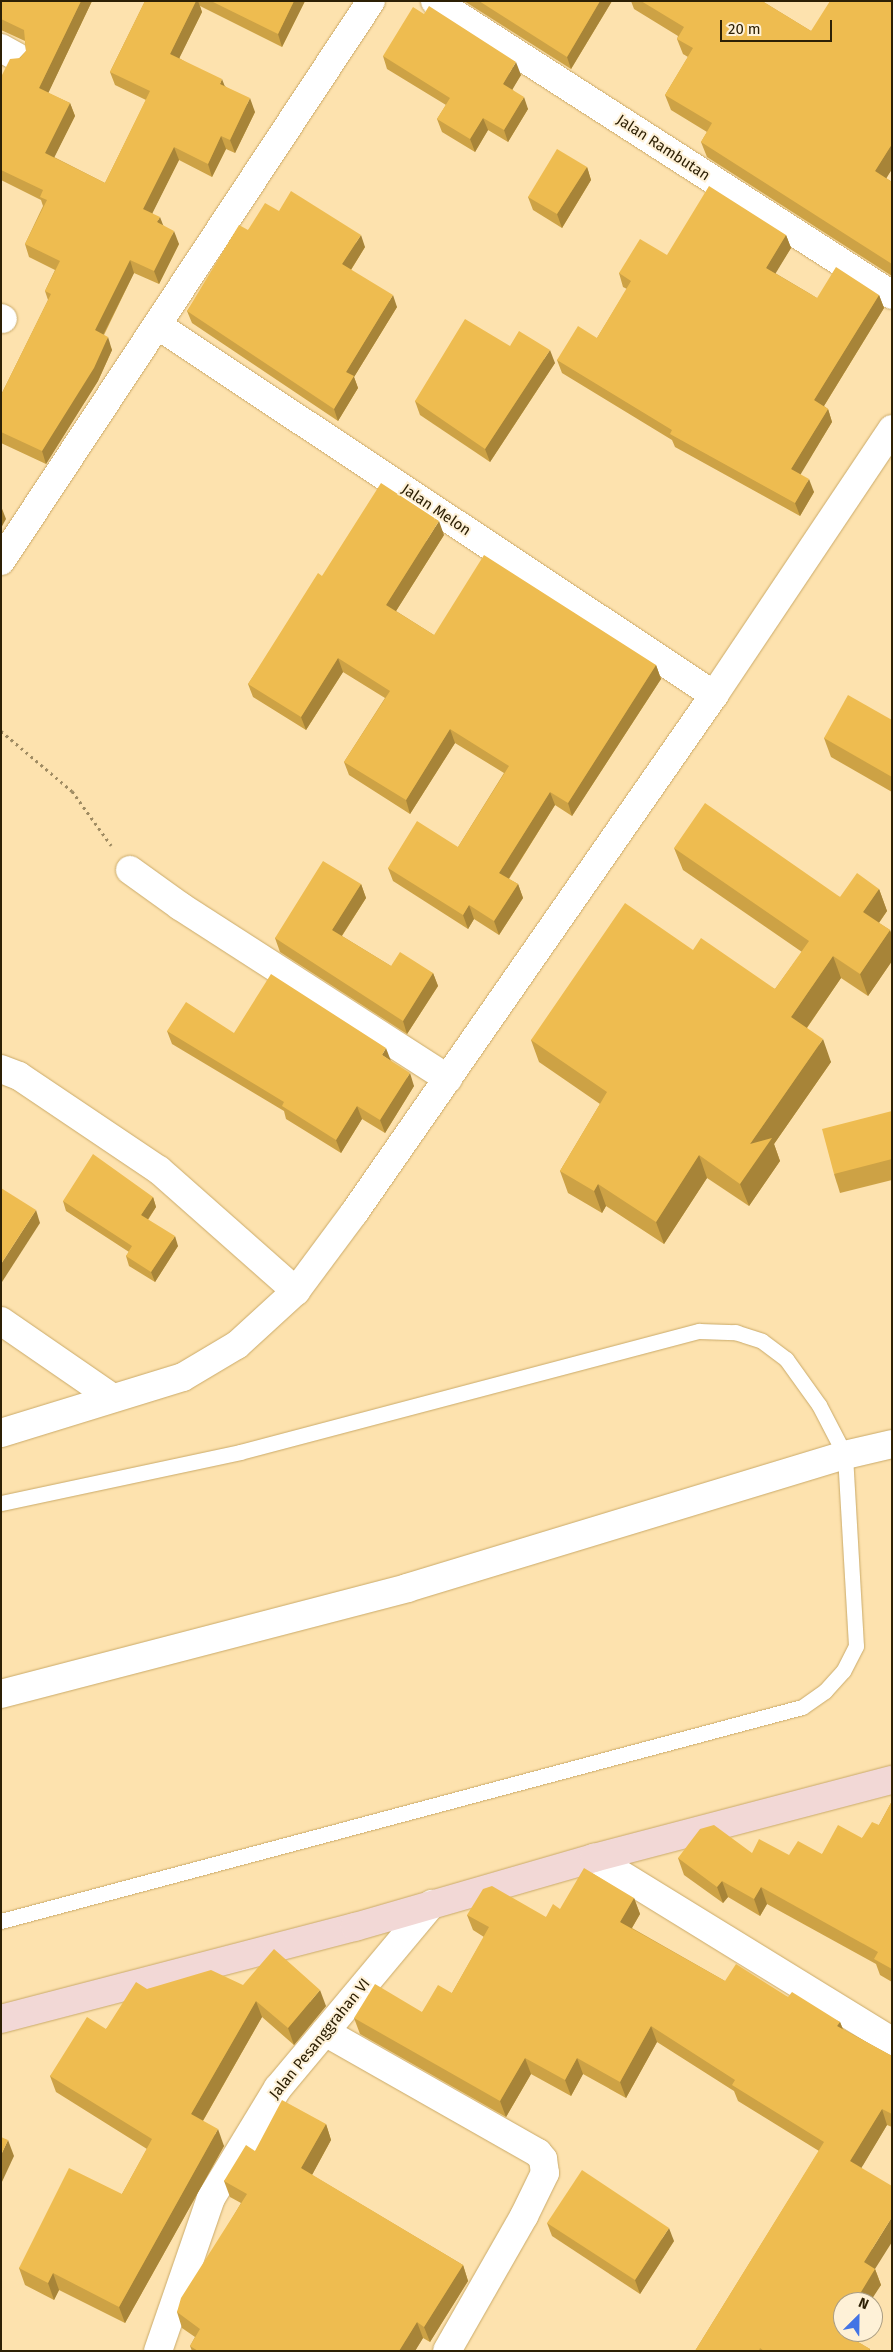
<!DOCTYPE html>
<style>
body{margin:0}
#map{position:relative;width:893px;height:2352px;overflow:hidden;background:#fde2ae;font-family:"Fira Sans",sans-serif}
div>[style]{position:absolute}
.path>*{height:3px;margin-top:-1.5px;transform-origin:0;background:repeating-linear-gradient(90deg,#9f8b62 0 2.5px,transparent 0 6.5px)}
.roads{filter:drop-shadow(0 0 1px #caaa69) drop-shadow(0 0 1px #caaa69)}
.service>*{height:15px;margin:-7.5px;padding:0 7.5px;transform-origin:7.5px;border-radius:7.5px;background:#fff}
.minor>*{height:28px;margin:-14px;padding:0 14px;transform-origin:14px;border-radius:14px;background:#fff}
.secondary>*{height:28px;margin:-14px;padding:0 14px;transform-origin:14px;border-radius:14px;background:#f2d8d6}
.wall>*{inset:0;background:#cda245}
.shaded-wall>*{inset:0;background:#a78438}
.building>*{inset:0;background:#eebc50}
span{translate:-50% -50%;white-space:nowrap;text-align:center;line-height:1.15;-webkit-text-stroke:4px #fef1d7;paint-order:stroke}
.street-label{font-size:15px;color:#2d2005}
.frame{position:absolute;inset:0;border:2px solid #2d2005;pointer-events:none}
.north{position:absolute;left:833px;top:2292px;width:50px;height:50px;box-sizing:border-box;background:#fef1d7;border:1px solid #aa9d83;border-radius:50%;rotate:23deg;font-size:14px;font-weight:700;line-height:20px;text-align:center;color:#2d2005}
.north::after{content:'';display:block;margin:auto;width:18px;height:22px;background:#4374e5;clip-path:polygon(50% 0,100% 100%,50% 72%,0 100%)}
.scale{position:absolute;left:720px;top:20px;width:112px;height:22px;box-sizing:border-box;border:2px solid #2d2005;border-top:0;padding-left:6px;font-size:15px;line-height:18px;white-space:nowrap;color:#2d2005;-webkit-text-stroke:4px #fef1d7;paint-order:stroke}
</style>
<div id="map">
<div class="path">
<i style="left:1px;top:731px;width:93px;rotate:40.2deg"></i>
<i style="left:72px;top:791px;width:67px;rotate:54.2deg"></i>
</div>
<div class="roads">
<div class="service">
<i style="left:1px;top:1503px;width:244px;rotate:-12deg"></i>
<i style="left:240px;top:1452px;width:475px;rotate:-14.8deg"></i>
<i style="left:699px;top:1331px;width:36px;rotate:2deg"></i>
<i style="left:735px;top:1332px;width:28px;rotate:18deg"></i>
<i style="left:762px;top:1341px;width:30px;rotate:37deg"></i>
<i style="left:786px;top:1359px;width:57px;rotate:54.3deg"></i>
<i style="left:819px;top:1405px;width:56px;rotate:62.5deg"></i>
<i style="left:845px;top:1455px;width:191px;rotate:86.7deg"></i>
<i style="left:856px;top:1646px;width:28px;rotate:117deg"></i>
<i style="left:843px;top:1671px;width:27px;rotate:132deg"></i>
<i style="left:825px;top:1691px;width:28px;rotate:145deg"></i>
<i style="left:802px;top:1707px;width:829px;rotate:165.04deg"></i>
</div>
<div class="minor">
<i style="left:435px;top:1px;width:543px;rotate:32.75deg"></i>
<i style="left:1px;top:48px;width:18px;rotate:29deg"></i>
<i style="left:1px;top:318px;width:2px;rotate:27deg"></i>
<i style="left:157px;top:325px;width:669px;rotate:33.6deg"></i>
<i style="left:1px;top:561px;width:671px;rotate:-56.55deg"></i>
<i style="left:130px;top:870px;width:62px;rotate:35.8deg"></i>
<i style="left:180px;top:906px;width:319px;rotate:32.8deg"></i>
<i style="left:1px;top:1069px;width:19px;rotate:21deg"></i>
<i style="left:19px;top:1076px;width:169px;rotate:33.9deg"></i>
<i style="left:159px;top:1170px;width:183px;rotate:41.5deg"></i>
<i style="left:1px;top:1321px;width:134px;rotate:34.6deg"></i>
<i style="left:1px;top:1433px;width:190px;rotate:-17.1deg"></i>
<i style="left:183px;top:1377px;width:63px;rotate:-30.7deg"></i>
<i style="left:237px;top:1345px;width:80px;rotate:-42.5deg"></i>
<i style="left:296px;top:1291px;width:97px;rotate:-53.4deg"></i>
<i style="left:354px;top:1213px;width:631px;rotate:-55.2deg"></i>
<i style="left:714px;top:695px;width:320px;rotate:-56.2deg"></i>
<i style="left:1px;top:1694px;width:420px;rotate:-14.6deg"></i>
<i style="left:407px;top:1588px;width:458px;rotate:-16.9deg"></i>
<i style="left:845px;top:1455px;width:48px;rotate:-13.2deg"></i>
<i style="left:594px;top:1858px;width:350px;rotate:31.6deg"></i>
<i style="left:325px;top:2032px;width:245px;rotate:29.6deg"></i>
<i style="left:538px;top:2153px;width:8px;rotate:50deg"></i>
<i style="left:543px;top:2159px;width:14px;rotate:82deg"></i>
<i style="left:545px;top:2173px;width:48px;rotate:116deg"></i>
<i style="left:524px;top:2216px;width:155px;rotate:119.7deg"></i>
<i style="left:158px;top:2351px;width:162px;rotate:-70.9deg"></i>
<i style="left:211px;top:2198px;width:129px;rotate:-58.7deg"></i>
<i style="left:278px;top:2088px;width:240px;rotate:-50.1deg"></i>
</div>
<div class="secondary">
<i style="left:1px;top:2019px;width:366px;rotate:-14.6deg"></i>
<i style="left:355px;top:1927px;width:249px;rotate:-16.1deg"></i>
<i style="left:594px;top:1858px;width:308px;rotate:-14.7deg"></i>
</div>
</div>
<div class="wall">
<i style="clip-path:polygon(1px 1px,92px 1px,48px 93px,70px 103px,75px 116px,54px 157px,105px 183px,146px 100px,115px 85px,110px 72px,145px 1px,305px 1px,282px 47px,200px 6px,202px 12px,179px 58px,225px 86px,255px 112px,235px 153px,226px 149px,212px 177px,179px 160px,152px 213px,179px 244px,159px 284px,134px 273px,104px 335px,112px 350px,98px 381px,46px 464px,1px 443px,1px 395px,48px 300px,45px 291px,55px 270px,29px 257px,25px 244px,43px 206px,41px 200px,1px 180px,1px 77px,26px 51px,25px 41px,1px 30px)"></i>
<i style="clip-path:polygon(464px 1px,612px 1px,571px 69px)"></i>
<i style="clip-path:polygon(631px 1px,762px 1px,811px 31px,892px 1px,892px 169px,886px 178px,892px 182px,892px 276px,707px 157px,701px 142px,707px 132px,671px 110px,665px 95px,688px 57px,683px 54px,677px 39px,678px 36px,634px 9px)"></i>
<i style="clip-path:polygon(383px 56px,521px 75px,512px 89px,528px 109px,508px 142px,488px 130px,475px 152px,442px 132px,437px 119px,446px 105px,387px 69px)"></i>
<i style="clip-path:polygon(587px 167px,591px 180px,562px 228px,533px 210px,528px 197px)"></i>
<i style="clip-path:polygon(279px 211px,365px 247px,351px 270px,397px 307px,354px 377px,358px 388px,338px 421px,192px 323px,187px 311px,248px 230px)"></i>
<i style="clip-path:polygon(786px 235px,791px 248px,775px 273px,817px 298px,879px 295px,884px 308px,824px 406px,828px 409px,832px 422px,800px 474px,814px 492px,800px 516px,675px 447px,672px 440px,562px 373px,557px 360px,597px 338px,627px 289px,623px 287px,619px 273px,667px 255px)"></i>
<i style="clip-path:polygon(510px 346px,555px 363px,490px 462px,420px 415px,415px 401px)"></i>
<i style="clip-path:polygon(444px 535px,396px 611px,434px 635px,656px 665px,661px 679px,572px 816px,555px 805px,509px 879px,518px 884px,523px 898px,499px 935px,474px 919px,468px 929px,393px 881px,388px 868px,458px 847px,504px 773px,455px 743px,410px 814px,349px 775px,344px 762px,385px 698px,343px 672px,306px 730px,253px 697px,248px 684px,322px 576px)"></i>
<i style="clip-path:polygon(892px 720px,892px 792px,831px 757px,824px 738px)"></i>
<i style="clip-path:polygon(674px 848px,840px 897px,879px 889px,887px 911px,879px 923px,890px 930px,892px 936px,892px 961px,868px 996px,841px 978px,807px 1028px,831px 1062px,774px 1144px,780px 1161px,749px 1206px,707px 1178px,664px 1244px,606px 1206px,602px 1213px,568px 1193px,560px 1171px,600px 1104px,539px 1062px,531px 1040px,693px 950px,775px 989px,802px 952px,683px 870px)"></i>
<i style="clip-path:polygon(361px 884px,366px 898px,342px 936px,391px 966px,433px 973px,438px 986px,407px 1034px,280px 952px,275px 938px)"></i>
<i style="clip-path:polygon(167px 1031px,234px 1033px,391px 1061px,414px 1086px,385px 1133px,362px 1119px,341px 1153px,286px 1119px,284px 1111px,172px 1044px)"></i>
<i style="clip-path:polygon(892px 1111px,892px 1180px,840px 1193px,834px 1174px)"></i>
<i style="clip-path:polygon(153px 1197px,156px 1207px,148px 1220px,178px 1246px,155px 1282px,129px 1266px,126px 1256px,129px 1252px,66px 1211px,63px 1201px)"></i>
<i style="clip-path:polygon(892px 1801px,892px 1982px,880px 1975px,876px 1964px,767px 1904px,760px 1916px,728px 1897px,723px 1903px,684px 1875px,678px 1858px,752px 1853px,789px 1855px,822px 1854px,862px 1838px,879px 1825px)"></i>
<i style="clip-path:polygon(634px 1898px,640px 1914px,632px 1928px,725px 1981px,788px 1997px,840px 2022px,843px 2029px,892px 2056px,892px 2127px,887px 2125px,861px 2168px,875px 2269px,881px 2285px,843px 2332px,852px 2332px,849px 2337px,870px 2349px,870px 2351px,695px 2351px,819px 2151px,738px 2101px,734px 2091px,657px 2042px,626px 2098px,583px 2074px,571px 2096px,531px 2074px,506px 2117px,360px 2034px,354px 2018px,422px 2012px,452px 1993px,484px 1937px,473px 1930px,467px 1915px,546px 1917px,560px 1909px)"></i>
<i style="clip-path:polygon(243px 1985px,326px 2006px,294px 2045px,262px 2017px,203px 2121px,224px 2146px,125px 2323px,59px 2290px,54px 2300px,25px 2285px,19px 2268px,122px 2194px,147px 2149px,56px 2092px,50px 2076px,106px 2029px,147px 1989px)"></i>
<i style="clip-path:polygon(326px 2124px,331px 2140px,312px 2175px,463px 2265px,468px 2281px,430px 2342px,423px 2338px,415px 2351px,192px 2351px,190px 2346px,195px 2337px,182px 2328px,177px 2312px,241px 2203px,230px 2197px,224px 2181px,255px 2151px)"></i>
<i style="clip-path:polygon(547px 2223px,674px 2241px,640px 2294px,552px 2236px)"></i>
</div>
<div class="shaded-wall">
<i style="clip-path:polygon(81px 1px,92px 1px,44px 102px,39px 88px)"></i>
<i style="clip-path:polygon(196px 1px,198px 1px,202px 12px,175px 67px,170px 54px)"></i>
<i style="clip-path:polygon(294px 1px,305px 1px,282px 47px,278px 34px)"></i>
<i style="clip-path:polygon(600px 1px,612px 1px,571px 69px,567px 57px)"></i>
<i style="clip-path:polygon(516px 62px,521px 75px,508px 97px,503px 84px)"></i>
<i style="clip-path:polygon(222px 79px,227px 92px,220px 84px)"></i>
<i style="clip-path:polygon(524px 97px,528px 109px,508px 142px,504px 130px)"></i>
<i style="clip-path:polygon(250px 98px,255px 112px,235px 153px,230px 140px)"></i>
<i style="clip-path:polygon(70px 103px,75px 116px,50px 166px,45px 153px)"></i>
<i style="clip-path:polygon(483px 118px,488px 130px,475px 152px,470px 139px)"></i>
<i style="clip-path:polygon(221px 136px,226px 149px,212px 177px,208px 164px)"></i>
<i style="clip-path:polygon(892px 144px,892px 169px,881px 187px,875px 171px)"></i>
<i style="clip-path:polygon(174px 147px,179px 160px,148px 222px,143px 209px)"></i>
<i style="clip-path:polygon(587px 167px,591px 180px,562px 228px,557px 214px)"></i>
<i style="clip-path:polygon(160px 217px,165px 230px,157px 222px)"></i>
<i style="clip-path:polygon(174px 231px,179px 244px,159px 284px,154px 271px)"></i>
<i style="clip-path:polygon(361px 235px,365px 247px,347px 276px,342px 264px)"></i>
<i style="clip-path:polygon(786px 235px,791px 248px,771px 281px,766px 268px)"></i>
<i style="clip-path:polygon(130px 260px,134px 273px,99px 343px,95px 330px)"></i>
<i style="clip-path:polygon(393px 295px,397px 307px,354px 377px,358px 388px,338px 421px,334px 409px,346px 372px)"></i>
<i style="clip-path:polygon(879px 295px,884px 308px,819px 414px,814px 400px)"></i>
<i style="clip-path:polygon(108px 337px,112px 350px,98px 381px,46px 464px,42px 451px)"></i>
<i style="clip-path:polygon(550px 350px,555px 363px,490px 462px,485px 449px)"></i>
<i style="clip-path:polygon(828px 409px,832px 422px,796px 482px,791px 469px)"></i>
<i style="clip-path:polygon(809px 479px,814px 492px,800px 516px,795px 503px)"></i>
<i style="clip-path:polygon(1px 506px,6px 519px,1px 528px)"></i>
<i style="clip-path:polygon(439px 521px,444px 535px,391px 619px,386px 605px)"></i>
<i style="clip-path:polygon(338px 658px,343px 672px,306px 730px,301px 717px)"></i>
<i style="clip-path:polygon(656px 665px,661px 679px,572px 816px,568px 803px)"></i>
<i style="clip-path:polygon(450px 729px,455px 743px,410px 814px,406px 800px)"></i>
<i style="clip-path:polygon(550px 792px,555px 805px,504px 886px,499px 873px)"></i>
<i style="clip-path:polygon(361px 884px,366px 898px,337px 943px,332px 930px)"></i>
<i style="clip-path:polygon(518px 884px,523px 898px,499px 935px,494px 921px)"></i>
<i style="clip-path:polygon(879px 889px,887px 911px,871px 934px,863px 912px)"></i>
<i style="clip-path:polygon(469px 905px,474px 919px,468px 929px,463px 915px)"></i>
<i style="clip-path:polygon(890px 930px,892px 936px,892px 961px,868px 996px,860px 974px)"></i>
<i style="clip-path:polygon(833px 956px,841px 978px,799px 1039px,791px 1017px)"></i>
<i style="clip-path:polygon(433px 973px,438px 986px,407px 1034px,403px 1021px)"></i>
<i style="clip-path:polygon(823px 1039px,831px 1062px,774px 1144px,780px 1161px,749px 1206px,740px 1184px,750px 1144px)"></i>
<i style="clip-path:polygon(386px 1048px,391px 1061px,382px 1055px)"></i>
<i style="clip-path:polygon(410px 1073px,414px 1086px,385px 1133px,380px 1120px)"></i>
<i style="clip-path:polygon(357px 1106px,362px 1119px,341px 1153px,336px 1140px)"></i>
<i style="clip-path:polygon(699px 1155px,707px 1178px,664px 1244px,656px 1222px)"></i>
<i style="clip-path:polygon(598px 1184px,606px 1206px,602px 1213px,594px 1191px)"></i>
<i style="clip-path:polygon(153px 1197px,156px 1207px,144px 1225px,141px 1215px)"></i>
<i style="clip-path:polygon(36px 1210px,40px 1223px,2px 1282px,1px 1279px,1px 1264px)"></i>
<i style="clip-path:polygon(175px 1236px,178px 1246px,155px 1282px,151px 1272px)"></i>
<i style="clip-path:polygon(722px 1881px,728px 1897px,723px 1903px,717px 1887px)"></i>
<i style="clip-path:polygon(761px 1887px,767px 1904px,760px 1916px,754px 1899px)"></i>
<i style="clip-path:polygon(634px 1898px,640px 1914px,626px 1938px,620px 1922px)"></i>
<i style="clip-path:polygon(320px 1990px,326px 2006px,294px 2045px,288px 2028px)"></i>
<i style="clip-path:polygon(256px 2001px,262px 2017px,197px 2131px,191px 2114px)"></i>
<i style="clip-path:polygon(840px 2022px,846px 2038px,837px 2026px)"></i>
<i style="clip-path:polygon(651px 2026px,657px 2042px,626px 2098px,620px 2082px)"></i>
<i style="clip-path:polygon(525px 2058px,531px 2074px,506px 2117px,500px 2101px)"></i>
<i style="clip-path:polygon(577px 2058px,583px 2074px,571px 2096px,565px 2080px)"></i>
<i style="clip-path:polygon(882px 2109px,887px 2125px,856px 2177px,850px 2161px)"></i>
<i style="clip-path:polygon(326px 2124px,331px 2140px,307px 2184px,301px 2168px)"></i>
<i style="clip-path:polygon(218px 2129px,224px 2146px,125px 2323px,119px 2307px)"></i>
<i style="clip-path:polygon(8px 2140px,14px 2156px,1px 2184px,1px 2155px)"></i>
<i style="clip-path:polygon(892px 2217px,892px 2242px,875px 2269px,881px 2285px,870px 2302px,855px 2302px,864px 2262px)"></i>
<i style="clip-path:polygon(669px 2228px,674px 2241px,640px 2294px,635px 2280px)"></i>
<i style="clip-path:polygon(463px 2265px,468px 2281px,430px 2342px,424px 2327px)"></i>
<i style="clip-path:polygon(53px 2273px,59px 2290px,54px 2300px,48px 2283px)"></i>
<i style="clip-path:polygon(417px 2322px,423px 2338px,415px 2351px,399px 2351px)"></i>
<i style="clip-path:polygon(843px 2322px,843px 2332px,852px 2332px,844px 2346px,838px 2330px)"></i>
</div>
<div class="building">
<i style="clip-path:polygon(1px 1px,81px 1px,39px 88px,70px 103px,45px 153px,105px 183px,150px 91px,110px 72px,145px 1px,196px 1px,170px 54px,222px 79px,220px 84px,250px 98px,230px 140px,221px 136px,208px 164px,174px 147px,143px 209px,160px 217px,157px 222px,174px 231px,154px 271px,130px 260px,95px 330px,108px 337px,94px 368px,42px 451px,1px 432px,1px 395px,51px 294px,45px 291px,60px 261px,25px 244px,47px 200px,40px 197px,43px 190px,1px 170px,1px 77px,10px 59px,20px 58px,26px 51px,24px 30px,1px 19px)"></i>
<i style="clip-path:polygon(211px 1px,294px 1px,278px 34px)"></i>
<i style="clip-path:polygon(479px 1px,600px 1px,567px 57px)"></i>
<i style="clip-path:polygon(641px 1px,762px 1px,811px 31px,830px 1px,892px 1px,892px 144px,875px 171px,892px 182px,892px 264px,701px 142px,712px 123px,665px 95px,693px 48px,677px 39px,684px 27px)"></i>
<i style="clip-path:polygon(429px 6px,516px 62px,503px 84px,524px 97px,504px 130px,483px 118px,470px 139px,437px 119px,450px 98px,383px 56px,413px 7px,424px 14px)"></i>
<i style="clip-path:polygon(557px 149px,587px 167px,557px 214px,528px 197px)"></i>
<i style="clip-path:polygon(709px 186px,786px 235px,766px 268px,817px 298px,836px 267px,879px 295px,814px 400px,828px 409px,791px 469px,809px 479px,795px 503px,670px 434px,672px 430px,557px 360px,578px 326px,597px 338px,631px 281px,619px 273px,640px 239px,667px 255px)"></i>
<i style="clip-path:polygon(291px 191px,361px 235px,342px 264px,393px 295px,346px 372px,354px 376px,334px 409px,187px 311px,239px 225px,248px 230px,265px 203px,279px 211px)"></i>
<i style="clip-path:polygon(465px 319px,510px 346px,519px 331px,550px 350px,485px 449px,415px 401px)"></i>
<i style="clip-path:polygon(381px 483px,439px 521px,386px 605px,434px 635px,484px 555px,656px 665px,568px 803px,550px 792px,499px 873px,518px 884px,494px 921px,469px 905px,463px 915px,388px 868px,417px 821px,458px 847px,509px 766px,450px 729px,406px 800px,344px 762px,390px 691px,338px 658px,301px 717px,248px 684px,318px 573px,322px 576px)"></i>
<i style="clip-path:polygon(848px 695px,892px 720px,892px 777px,824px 738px)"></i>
<i style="clip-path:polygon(705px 803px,840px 897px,857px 873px,879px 889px,863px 912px,890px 930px,860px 974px,833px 956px,791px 1017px,823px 1039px,750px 1144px,772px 1138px,740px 1184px,699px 1155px,656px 1222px,598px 1184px,594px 1191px,560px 1171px,607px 1092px,531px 1040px,625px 903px,693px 950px,701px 938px,775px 989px,809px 941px,674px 848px)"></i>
<i style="clip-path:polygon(323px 861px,361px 884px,332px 930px,391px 966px,400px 952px,433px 973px,403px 1021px,275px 938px)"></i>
<i style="clip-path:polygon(271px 974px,386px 1048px,382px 1055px,410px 1073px,380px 1120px,357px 1106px,336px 1140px,282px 1106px,284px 1102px,167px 1031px,186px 1002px,234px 1033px)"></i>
<i style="clip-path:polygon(892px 1111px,892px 1159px,834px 1174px,822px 1129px)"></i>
<i style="clip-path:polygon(93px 1154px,153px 1197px,141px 1215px,175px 1236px,151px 1272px,126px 1256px,132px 1246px,63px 1201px)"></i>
<i style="clip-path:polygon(1px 1188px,36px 1210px,1px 1264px)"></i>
<i style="clip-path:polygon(892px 1801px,892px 1969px,874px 1959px,878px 1952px,761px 1887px,754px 1899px,722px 1881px,717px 1887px,678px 1858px,700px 1829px,714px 1825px,752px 1853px,759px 1839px,789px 1855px,798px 1841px,822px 1854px,838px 1825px,862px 1838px,872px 1822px,879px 1825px)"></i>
<i style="clip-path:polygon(584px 1868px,634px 1898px,620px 1922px,725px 1981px,736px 1964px,788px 1997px,792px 1992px,840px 2022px,837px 2026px,892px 2056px,892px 2114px,882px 2109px,850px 2161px,892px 2186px,892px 2217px,864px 2262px,875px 2269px,855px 2302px,843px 2302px,843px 2322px,838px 2330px,870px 2349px,868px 2351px,764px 2351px,760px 2348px,759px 2351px,695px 2351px,824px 2142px,732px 2085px,735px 2080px,651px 2026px,620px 2082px,577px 2058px,565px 2080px,525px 2058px,500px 2101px,354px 2018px,375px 1984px,422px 2012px,438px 1985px,452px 1993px,489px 1927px,467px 1915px,483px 1889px,492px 1886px,546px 1917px,553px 1904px,560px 1909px)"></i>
<i style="clip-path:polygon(274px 1949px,320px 1990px,288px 2028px,256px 2001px,191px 2114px,218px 2129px,119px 2307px,53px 2273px,48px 2283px,19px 2268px,69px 2168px,122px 2194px,152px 2139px,50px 2076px,87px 2017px,106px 2029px,136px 1982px,147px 1989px,211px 1970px,243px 1985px)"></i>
<i style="clip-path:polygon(282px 2100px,326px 2124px,301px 2168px,463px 2265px,424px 2327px,417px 2322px,399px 2351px,198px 2351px,190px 2346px,200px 2329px,177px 2312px,181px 2298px,247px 2194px,224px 2181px,246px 2145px,255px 2151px)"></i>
<i style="clip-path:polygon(1px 2137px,8px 2140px,1px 2155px)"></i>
<i style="clip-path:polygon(582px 2170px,669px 2228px,635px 2280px,547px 2223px)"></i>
</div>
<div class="street-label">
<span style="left:663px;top:148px;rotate:33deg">Jalan Rambutan</span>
<span style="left:436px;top:510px;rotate:34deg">Jalan Melon</span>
<span style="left:320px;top:2039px;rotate:-51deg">Jalan Pesanggrahan VI</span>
</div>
<div class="frame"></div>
<div class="north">N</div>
<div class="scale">20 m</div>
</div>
